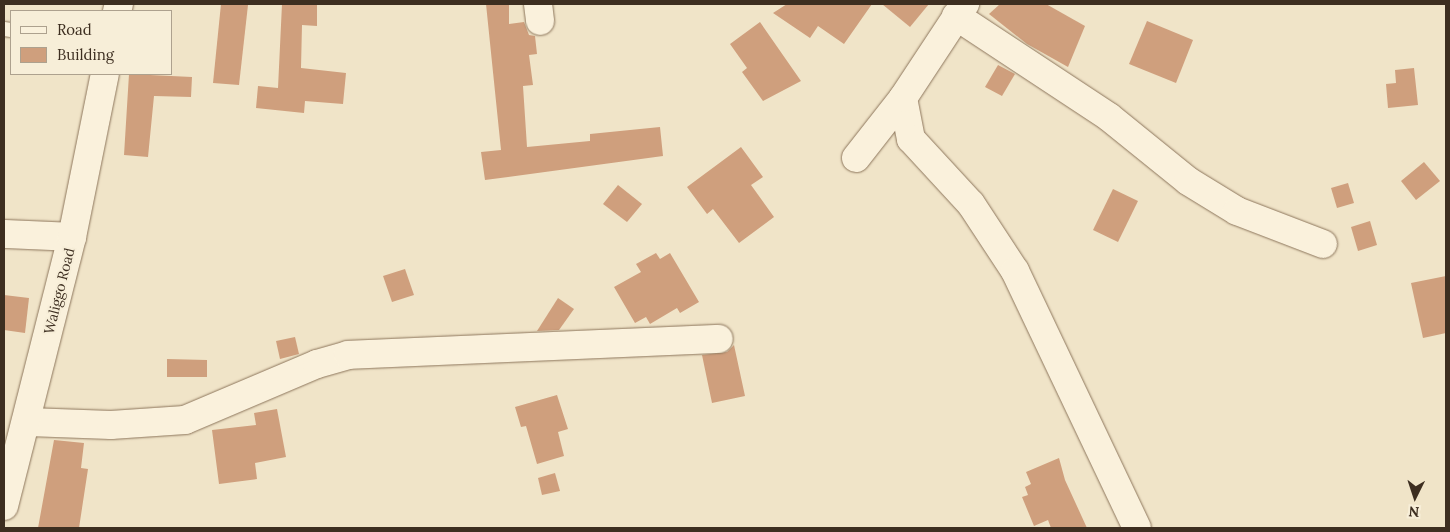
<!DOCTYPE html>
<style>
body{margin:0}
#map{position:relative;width:1450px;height:532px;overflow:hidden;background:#f0e4c8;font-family:Lora,serif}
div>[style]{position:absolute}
.building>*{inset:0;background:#cf9f7d}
.roads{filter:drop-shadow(0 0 1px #8d765c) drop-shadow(0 0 1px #8d765c)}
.lane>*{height:14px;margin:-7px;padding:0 7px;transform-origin:7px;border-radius:7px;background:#faf1dc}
.street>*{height:28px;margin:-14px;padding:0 14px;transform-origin:14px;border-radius:14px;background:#faf1dc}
.secondary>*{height:28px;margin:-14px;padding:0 14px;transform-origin:14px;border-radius:14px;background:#faf1dc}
span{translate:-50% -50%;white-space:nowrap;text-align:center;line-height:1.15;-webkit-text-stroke:4px #f7eed8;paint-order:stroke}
.street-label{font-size:14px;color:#3d2e20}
.frame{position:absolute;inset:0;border:5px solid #3d2e20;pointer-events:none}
.legend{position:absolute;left:10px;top:10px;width:162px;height:65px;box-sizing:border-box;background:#f7eed8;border:1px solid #ada18e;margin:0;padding:6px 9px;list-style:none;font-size:15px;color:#3d2e20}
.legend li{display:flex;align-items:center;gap:10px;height:25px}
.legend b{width:25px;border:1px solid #ada18e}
.north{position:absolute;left:1390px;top:472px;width:50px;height:50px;-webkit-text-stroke:4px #f7eed8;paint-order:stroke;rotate:184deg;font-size:14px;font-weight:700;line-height:20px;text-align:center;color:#3d2e20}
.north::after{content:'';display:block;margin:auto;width:18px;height:22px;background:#3d2e20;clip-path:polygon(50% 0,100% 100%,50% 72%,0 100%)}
</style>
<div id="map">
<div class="building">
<i style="clip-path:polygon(221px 4px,248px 5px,239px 85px,213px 83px)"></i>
<i style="clip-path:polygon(282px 4px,317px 4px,317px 26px,302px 25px,301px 68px,346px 73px,343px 104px,305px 101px,304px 113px,256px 108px,258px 86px,278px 88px)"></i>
<i style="clip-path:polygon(486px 4px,509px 4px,509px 24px,524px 22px,529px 35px,535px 36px,537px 54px,529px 55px,533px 85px,523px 86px,527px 147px,590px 141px,590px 134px,660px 127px,663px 156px,485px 180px,481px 152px,501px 150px)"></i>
<i style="clip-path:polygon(787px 4px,872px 4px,844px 44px,818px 26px,810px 38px,773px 13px)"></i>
<i style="clip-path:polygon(882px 4px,929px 4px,910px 27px)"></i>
<i style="clip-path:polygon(1000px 4px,1046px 4px,1085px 26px,1068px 67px,1027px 44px,989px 14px)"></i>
<i style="clip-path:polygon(1147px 21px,1193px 40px,1176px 83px,1129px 64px)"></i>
<i style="clip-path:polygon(760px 22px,801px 81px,763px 101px,742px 72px,747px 68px,730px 44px)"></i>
<i style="clip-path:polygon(998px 65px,1015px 74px,1002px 96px,985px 87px)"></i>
<i style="clip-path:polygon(1414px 68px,1418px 105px,1388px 108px,1386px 84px,1396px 83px,1395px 70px)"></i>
<i style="clip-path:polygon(129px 74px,192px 77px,191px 97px,154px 96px,148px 157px,124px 155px)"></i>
<i style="clip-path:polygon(741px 147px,763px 177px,751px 185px,774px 217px,739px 243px,713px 209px,707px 214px,687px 187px)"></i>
<i style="clip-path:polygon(1424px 162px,1440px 181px,1416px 200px,1401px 181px)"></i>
<i style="clip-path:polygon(1348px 183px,1354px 203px,1337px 208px,1331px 188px)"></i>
<i style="clip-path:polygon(618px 185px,642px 204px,627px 222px,603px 204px)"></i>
<i style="clip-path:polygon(1113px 189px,1138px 201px,1118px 242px,1093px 230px)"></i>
<i style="clip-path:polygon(1370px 221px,1377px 245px,1358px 251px,1351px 227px)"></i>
<i style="clip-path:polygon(656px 253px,660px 259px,670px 253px,699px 302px,680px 313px,677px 308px,650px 324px,646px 317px,635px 323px,614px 287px,641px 272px,636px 264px)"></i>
<i style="clip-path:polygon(405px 269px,414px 295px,392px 302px,383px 276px)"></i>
<i style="clip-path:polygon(1446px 276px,1446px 333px,1423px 338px,1411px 283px)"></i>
<i style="clip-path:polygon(4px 295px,29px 298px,25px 333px,4px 330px)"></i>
<i style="clip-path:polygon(558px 298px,574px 309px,559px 330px,537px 331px)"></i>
<i style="clip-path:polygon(295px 337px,299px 354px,280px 359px,276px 341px)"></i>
<i style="clip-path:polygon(734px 345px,745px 396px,712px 403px,702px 355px,727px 352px)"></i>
<i style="clip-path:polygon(167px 359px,207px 360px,207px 377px,167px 377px)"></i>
<i style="clip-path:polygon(557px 395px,568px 429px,558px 432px,564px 456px,537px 464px,526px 426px,521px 427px,515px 407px)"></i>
<i style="clip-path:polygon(277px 409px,286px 457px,255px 463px,257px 479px,219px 484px,212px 430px,256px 425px,254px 413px)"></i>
<i style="clip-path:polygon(54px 440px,84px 443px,81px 468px,88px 469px,79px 528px,38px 528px)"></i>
<i style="clip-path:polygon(1059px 458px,1065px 480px,1087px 528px,1051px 528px,1048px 520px,1034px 526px,1022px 497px,1028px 495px,1025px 487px,1031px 484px,1026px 472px)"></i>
<i style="clip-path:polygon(555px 473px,560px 491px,542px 495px,538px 478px)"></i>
</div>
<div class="roads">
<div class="lane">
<i style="left:4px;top:29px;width:7px;rotate:8deg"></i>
</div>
<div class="street">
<i style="left:538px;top:4px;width:17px;rotate:83deg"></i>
<i style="left:956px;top:16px;width:183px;rotate:33.4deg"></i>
<i style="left:1109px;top:117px;width:102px;rotate:39deg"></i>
<i style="left:1188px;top:181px;width:57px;rotate:31.5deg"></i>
<i style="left:1237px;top:211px;width:92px;rotate:21deg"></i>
<i style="left:903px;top:98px;width:42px;rotate:79deg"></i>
<i style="left:911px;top:139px;width:88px;rotate:47.3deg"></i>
<i style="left:971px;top:204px;width:80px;rotate:56.7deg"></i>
<i style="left:1015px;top:271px;width:284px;rotate:64.6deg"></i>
<i style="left:856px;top:158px;width:76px;rotate:-51.9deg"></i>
<i style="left:903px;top:98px;width:113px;rotate:-56.6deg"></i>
<i style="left:4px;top:234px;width:68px;rotate:2.5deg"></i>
<i style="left:28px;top:422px;width:83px;rotate:2.1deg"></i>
<i style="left:111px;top:425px;width:74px;rotate:-3.9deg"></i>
<i style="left:185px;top:420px;width:143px;rotate:-23deg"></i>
<i style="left:317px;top:364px;width:32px;rotate:-16deg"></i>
<i style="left:348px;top:355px;width:371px;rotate:-2.5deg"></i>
</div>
<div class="secondary">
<i style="left:117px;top:11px;width:7px;rotate:-74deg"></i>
<i style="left:4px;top:506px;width:277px;rotate:-75.8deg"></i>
<i style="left:72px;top:237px;width:166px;rotate:-78.6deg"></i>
</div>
</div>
<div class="street-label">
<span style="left:59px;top:291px;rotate:-76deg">Waliggo Road</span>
</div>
<div class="frame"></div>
<ul class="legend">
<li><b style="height:6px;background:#faf1dc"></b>Road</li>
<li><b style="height:14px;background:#cf9f7d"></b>Building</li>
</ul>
<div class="north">N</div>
</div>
